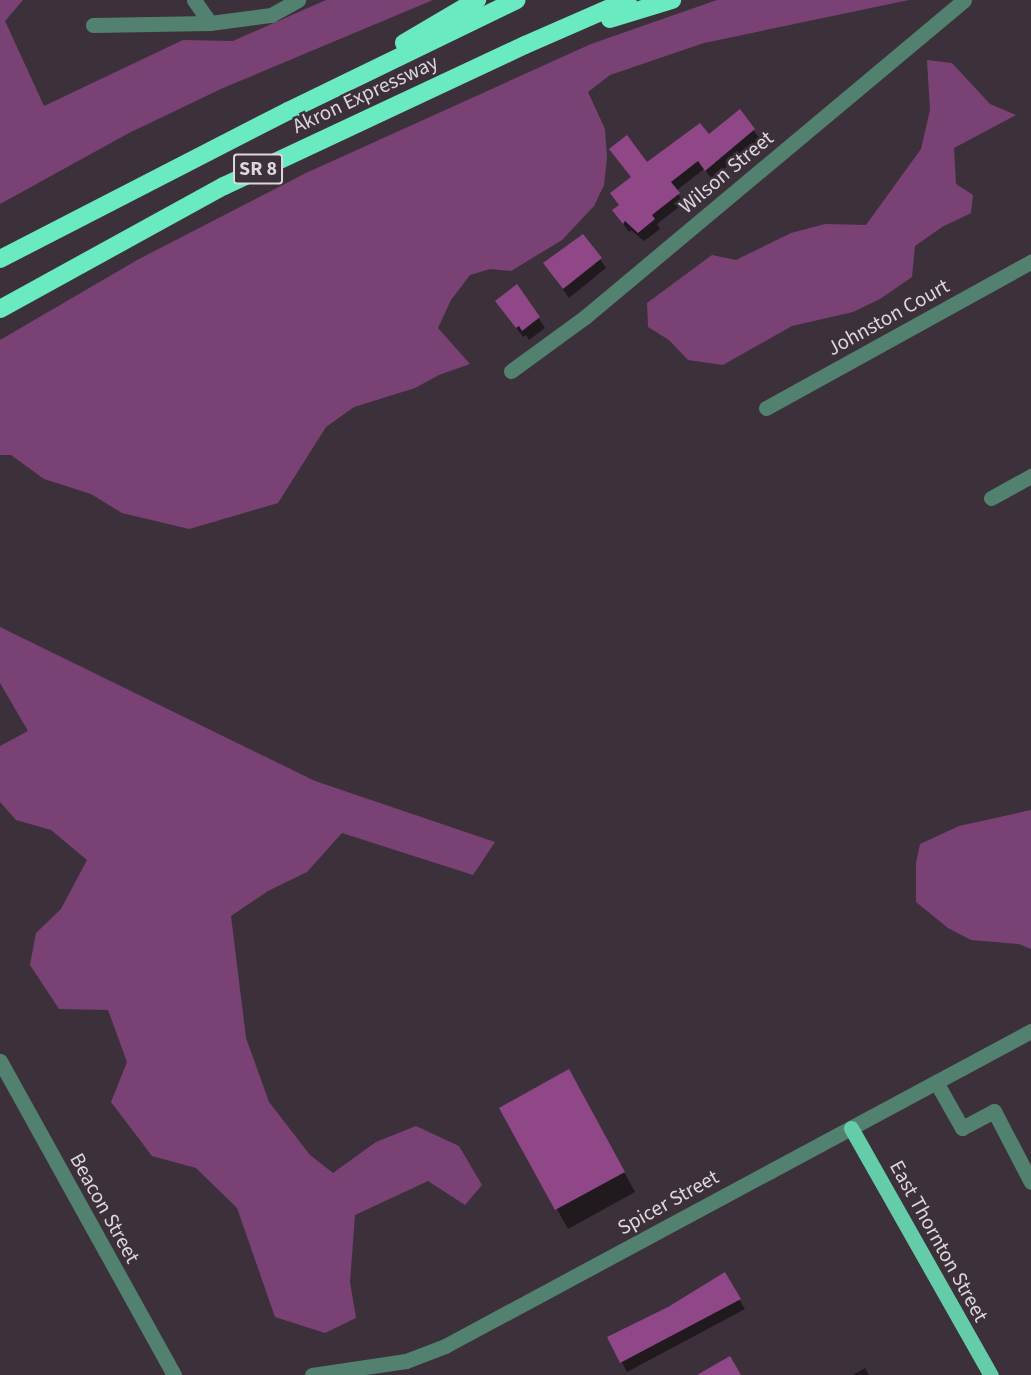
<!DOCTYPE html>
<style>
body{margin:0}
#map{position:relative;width:1031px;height:1375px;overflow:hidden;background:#3c313a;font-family:"Source Sans 3",sans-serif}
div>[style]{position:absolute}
.green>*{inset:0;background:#7a4274}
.shadow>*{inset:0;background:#0007}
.building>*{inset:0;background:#8f4787}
.minor>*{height:15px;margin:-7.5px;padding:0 7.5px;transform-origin:7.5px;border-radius:7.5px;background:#528170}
.major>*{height:15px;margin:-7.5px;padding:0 7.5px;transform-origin:7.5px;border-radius:7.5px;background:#65ccaa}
.highway>*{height:18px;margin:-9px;padding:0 9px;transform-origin:9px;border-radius:9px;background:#6aeac1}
span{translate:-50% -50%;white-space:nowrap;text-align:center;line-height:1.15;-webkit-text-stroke:5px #3c313a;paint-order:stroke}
.shield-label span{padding:2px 4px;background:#3c313a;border:2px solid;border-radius:4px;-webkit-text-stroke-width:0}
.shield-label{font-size:20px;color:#ddd6dc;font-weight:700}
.street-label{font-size:21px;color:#ddd6dc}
</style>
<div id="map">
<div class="green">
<i style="clip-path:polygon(0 0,23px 0,5px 21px,44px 106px,183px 40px,233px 41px,326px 0,433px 0,223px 88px,129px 133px,0 204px)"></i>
<i style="clip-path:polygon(717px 0,909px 0,704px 43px,610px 75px,588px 92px,605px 129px,607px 157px,604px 185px,594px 206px,562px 240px,511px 271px,490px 269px,470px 275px,451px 300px,438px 328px,470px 364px,439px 375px,415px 388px,354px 407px,326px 427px,278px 503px,189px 529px,122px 513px,91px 494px,44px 479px,11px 455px,0 455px,0 340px,139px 259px,306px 173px,591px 44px)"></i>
<i style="clip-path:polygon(927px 60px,952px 63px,990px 104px,1016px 115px,954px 148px,956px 184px,973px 195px,971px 213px,942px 227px,915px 246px,912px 277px,880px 299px,853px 312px,792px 326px,723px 365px,688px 360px,669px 340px,648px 327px,647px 303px,712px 255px,736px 260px,791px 233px,825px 224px,866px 225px,921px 149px,930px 110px)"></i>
<i style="clip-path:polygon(0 627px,315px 781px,495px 842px,473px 875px,342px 833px,307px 872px,268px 891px,231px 916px,246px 1038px,269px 1102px,310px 1155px,333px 1173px,376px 1142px,416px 1126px,459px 1146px,482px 1185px,465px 1205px,428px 1181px,355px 1215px,350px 1282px,356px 1318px,325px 1333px,275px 1317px,237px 1208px,196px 1168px,152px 1156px,111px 1102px,127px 1062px,108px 1010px,59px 1009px,30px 965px,36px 933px,61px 909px,87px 860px,51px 830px,16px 820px,0 802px,0 746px,28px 731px,0 683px)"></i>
<i style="clip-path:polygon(1031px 810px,1031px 949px,1019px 944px,971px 940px,948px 928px,916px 902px,916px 863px,920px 844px,959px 826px)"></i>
</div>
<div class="shadow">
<i style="clip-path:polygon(739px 112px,760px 139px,712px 179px,704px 169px,676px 191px,684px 203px,657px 224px,660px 229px,644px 241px,631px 230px,629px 232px,614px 211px,620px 206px,647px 164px,708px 136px)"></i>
<i style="clip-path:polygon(600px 259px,606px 268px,569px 298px,545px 264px)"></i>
<i style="clip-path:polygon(517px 286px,545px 328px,529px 340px,526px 335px,523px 337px,497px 301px)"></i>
<i style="clip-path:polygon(580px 1091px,635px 1192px,568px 1229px,501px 1108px)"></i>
<i style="clip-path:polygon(724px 1274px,745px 1309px,627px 1372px,609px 1338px,668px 1308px)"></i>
<i style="clip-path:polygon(865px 1368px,869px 1375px,853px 1375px)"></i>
</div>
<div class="building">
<i style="clip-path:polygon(740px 109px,755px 129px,705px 171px,698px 161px,671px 182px,680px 193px,652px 215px,655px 219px,638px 233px,625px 221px,623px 224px,612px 210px,619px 205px,610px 193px,631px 177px,609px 149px,627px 135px,647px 162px,700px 123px,709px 134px)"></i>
<i style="clip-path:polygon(583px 234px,602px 258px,563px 289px,543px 263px)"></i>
<i style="clip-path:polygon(517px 284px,540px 317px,522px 331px,519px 326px,516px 328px,495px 301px)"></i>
<i style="clip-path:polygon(569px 1069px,625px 1172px,555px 1210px,499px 1108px)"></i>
<i style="clip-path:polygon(725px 1272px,741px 1299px,620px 1363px,607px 1337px,668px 1307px)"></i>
<i style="clip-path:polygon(730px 1356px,741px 1375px,697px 1375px)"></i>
</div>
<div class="minor">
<i style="left:194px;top:0;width:28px;rotate:55deg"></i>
<i style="left:210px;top:23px;width:62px;rotate:-7.5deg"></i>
<i style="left:271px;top:15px;width:31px;rotate:-29deg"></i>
<i style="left:93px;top:25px;width:117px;rotate:-1deg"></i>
<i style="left:511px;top:371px;width:92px;rotate:-36.1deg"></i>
<i style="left:585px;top:317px;width:494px;rotate:-39.9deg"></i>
<i style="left:766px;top:408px;width:303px;rotate:-28.9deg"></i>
<i style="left:991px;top:498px;width:46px;rotate:-28.8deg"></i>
<i style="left:0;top:1061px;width:359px;rotate:61deg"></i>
<i style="left:936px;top:1082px;width:53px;rotate:60.5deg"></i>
<i style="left:962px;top:1128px;width:36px;rotate:-28deg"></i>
<i style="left:994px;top:1111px;width:80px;rotate:62.5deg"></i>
<i style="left:312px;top:1375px;width:95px;rotate:-8.5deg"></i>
<i style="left:406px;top:1361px;width:42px;rotate:-21deg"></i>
<i style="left:445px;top:1346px;width:665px;rotate:-28.26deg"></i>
</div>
<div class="major">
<i style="left:851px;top:1128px;width:284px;rotate:60.5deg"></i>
</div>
<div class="highway">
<i style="left:610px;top:19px;width:65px;rotate:-17deg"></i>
<i style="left:404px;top:43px;width:85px;rotate:-30.5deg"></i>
<i style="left:0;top:259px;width:324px;rotate:-27.2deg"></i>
<i style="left:288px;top:111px;width:254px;rotate:-25.9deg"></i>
<i style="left:0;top:309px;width:256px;rotate:-28.8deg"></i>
<i style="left:224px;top:186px;width:332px;rotate:-25.1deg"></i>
<i style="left:525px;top:45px;width:112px;rotate:-23.6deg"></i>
</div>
<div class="shield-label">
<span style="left:258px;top:169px">SR 8</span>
</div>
<div class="street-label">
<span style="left:365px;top:94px;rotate:-25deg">Akron Expressway</span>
<span style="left:726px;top:172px;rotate:-40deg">Wilson Street</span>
<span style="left:888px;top:317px;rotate:-29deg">Johnston Court</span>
<span style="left:668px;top:1202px;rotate:-29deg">Spicer Street</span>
<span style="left:105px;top:1208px;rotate:61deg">Beacon Street</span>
<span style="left:939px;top:1241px;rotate:61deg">East Thornton Street</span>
</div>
</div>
